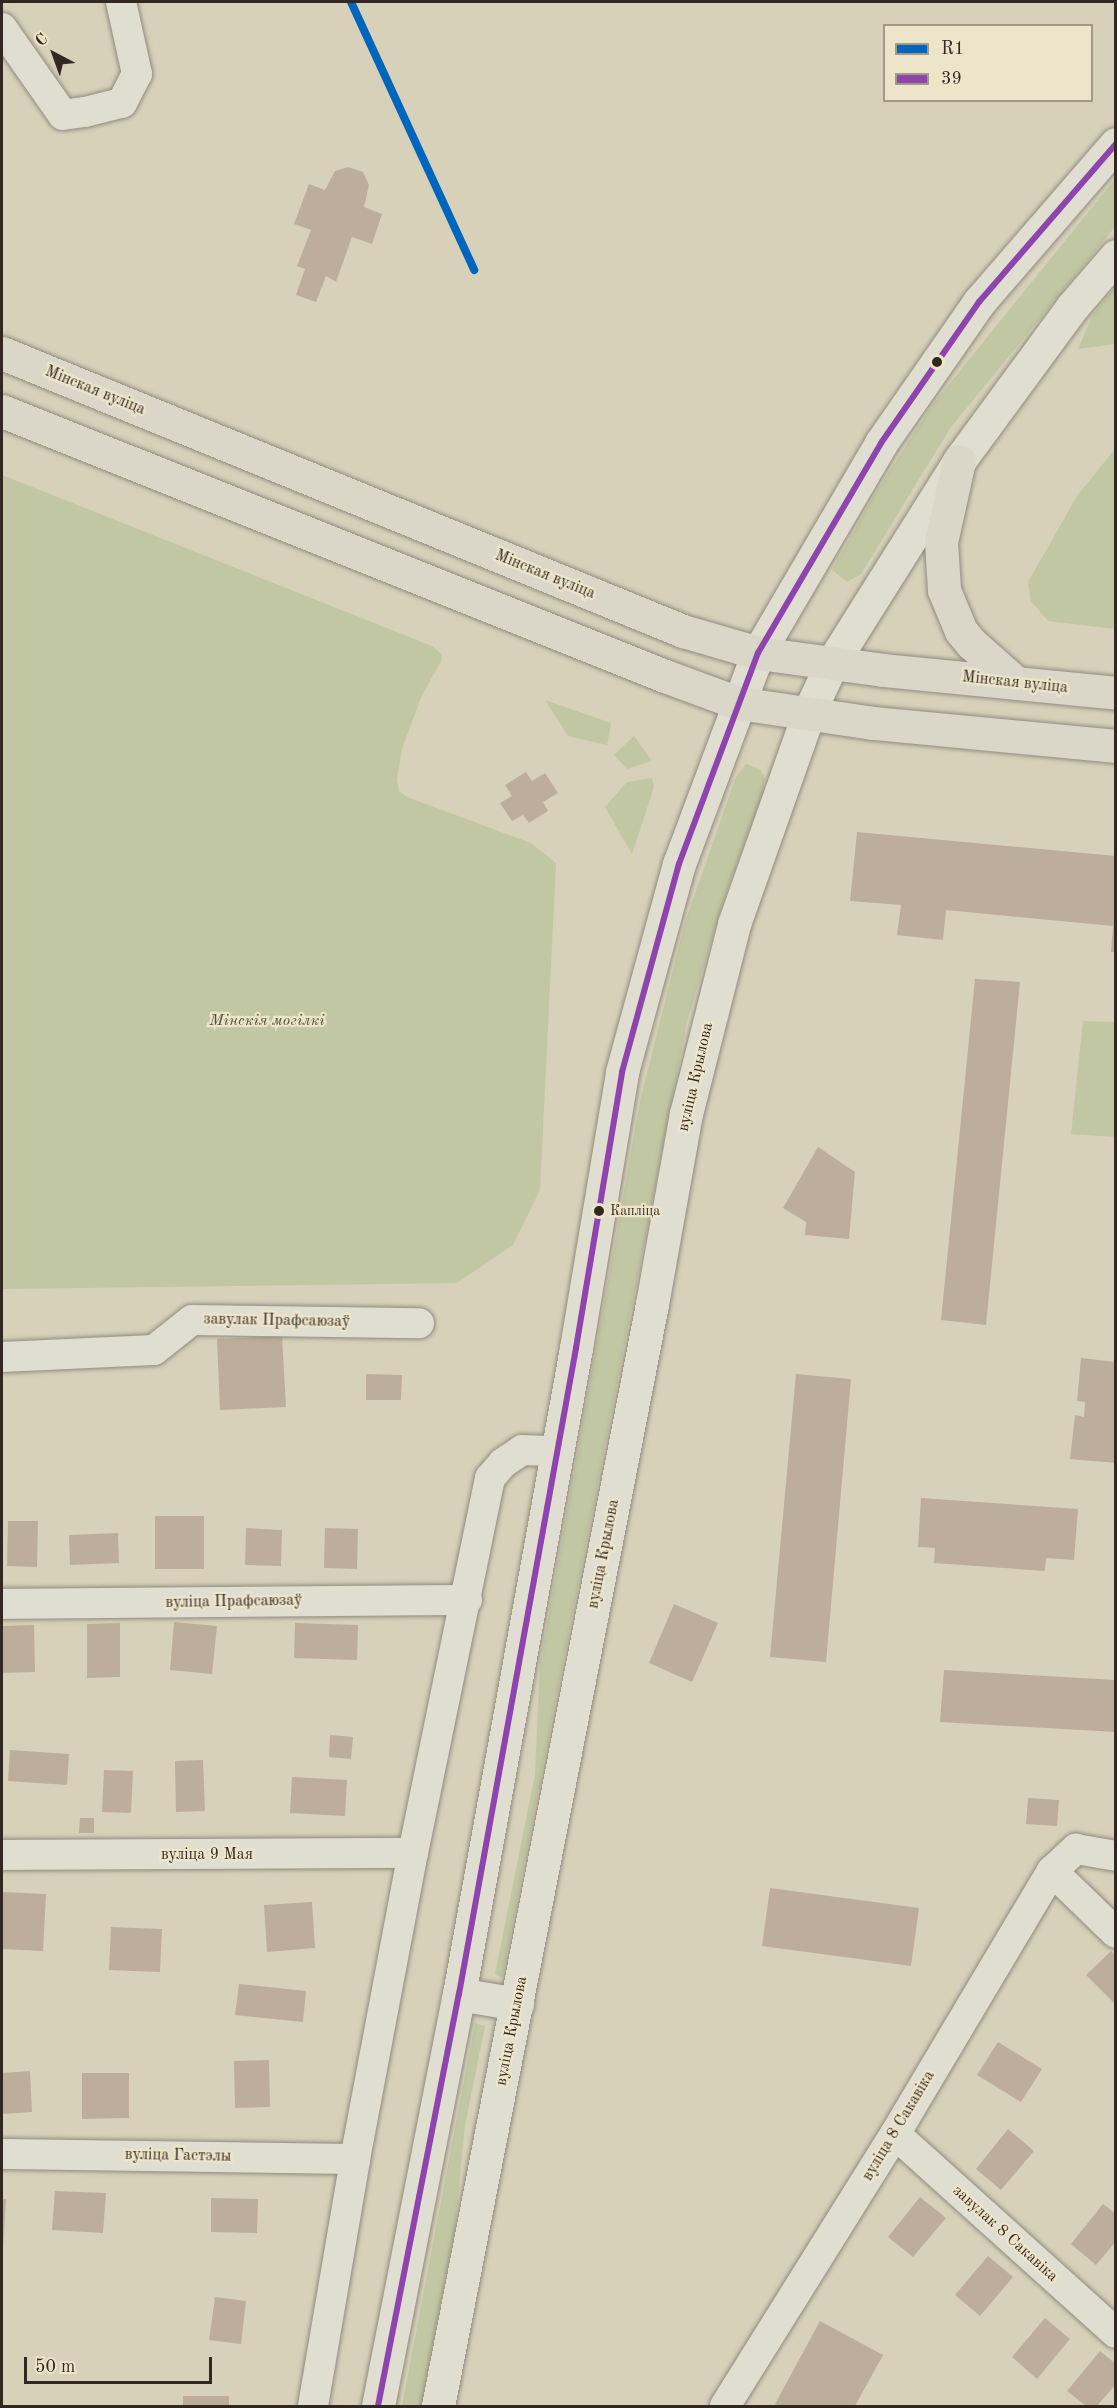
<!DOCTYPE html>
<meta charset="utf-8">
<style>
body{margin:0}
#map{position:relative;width:1117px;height:2408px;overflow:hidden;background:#d7d1ba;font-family:"Old Standard TT",serif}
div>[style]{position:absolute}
.green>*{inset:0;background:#c0c7a2}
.building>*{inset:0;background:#bdae9c}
.roads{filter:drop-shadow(0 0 2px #908b7e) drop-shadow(0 0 2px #908b7e)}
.street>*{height:30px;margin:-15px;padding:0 15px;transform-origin:15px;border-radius:15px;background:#e0ddd1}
.secondary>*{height:33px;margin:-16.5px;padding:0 16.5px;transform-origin:16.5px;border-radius:16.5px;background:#e0ddd1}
.primary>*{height:33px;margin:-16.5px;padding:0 16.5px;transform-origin:16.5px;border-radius:16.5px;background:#dad7c9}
.bus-1>*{height:6px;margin:-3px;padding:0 3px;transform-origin:3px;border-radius:3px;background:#8e44ad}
.rail-1>*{height:8px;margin:-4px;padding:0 4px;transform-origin:4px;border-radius:4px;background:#0065bd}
.dots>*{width:16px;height:16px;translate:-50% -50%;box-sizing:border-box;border:3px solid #ede5ca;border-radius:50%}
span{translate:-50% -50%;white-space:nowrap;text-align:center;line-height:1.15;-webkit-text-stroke:4.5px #ede5ca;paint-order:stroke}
.bus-label{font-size:14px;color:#332721}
.left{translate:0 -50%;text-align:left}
.street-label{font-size:16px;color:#332721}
.park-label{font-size:16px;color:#524d3c;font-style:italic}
.frame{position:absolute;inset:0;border:3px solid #332721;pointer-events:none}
.legend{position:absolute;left:883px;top:24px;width:210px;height:78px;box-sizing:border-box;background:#ede5ca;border:2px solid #a39986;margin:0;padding:8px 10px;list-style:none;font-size:18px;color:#332721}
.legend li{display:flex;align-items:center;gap:12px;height:30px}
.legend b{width:30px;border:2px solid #a39986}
.north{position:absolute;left:24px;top:24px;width:60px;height:60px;-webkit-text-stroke:4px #ede5ca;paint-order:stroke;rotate:319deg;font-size:16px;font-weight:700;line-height:24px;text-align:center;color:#332721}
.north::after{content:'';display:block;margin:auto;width:21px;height:27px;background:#332721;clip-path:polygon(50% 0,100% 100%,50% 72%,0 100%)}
.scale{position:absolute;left:24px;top:2357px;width:188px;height:27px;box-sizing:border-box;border:3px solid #332721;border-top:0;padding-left:8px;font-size:18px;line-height:21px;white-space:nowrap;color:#332721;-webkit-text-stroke:4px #ede5ca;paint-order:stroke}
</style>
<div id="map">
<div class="green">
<i style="clip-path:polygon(1115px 179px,1115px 227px,951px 427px,861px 574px,847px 582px,832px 570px,873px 497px,930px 408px)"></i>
<i style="clip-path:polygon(1115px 287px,1115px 344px,1078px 349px,1093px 314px)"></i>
<i style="clip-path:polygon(1115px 449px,1115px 629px,1048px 621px,1031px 601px,1028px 582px,1077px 496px)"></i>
<i style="clip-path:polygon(2px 475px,432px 646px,442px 655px,441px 662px,422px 695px,402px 749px,397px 780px,399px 791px,407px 797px,531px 843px,556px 863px,540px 1190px,513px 1245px,457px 1283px,2px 1289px)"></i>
<i style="clip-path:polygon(545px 700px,611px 723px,607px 745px,568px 736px)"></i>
<i style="clip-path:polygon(634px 736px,652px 761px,627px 769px,614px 755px)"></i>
<i style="clip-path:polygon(746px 764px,760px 769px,765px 779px,763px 793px,723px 902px,687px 1022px,502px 1978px,495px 1974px,535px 1774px,540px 1663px,640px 1101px,685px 922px,736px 777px)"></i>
<i style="clip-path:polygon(652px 778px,654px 787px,632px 854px,605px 807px,627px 782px)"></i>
<i style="clip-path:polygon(1083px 1021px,1115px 1022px,1115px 1137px,1071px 1134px)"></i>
<i style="clip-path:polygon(475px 2023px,485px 2026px,465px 2125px,455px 2228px,421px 2406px,402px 2406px)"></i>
</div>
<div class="building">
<i style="clip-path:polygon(348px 167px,363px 172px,369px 185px,364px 207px,382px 214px,372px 244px,352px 237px,336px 282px,326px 276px,316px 302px,296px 295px,305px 269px,297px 266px,311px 230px,294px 224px,309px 184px,325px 190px,335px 171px)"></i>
<i style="clip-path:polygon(526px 772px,532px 781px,545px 773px,558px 793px,543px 802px,548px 811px,529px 823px,523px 815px,512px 821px,500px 803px,512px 796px,505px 785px)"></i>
<i style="clip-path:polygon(857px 832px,1116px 856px,1116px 952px,1111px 952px,1113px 926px,946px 910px,943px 940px,897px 935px,901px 905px,850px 901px)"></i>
<i style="clip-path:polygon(975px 979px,1020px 982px,986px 1325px,941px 1320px)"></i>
<i style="clip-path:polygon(818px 1147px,855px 1172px,849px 1239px,805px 1235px,806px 1222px,783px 1208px)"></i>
<i style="clip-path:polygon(282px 1336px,286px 1407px,220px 1410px,217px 1339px)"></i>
<i style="clip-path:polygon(1081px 1358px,1116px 1362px,1116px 1463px,1070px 1459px,1075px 1415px,1084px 1417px,1085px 1402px,1077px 1401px)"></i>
<i style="clip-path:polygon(366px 1374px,402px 1375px,401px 1400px,366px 1400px)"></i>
<i style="clip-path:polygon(796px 1374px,851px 1379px,826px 1662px,770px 1657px)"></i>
<i style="clip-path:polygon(921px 1498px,1078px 1509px,1074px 1560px,1046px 1558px,1045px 1571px,934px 1563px,935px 1548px,918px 1547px)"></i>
<i style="clip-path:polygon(155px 1516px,204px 1516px,204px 1569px,155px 1569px)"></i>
<i style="clip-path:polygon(8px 1521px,38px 1521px,37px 1567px,7px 1566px)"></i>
<i style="clip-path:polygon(246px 1528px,282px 1530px,281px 1566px,245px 1565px)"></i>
<i style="clip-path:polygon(325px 1528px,358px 1529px,357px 1569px,324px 1568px)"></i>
<i style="clip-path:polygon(118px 1533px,119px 1563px,70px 1565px,69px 1535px)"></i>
<i style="clip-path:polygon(674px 1604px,718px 1623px,692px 1682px,649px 1663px)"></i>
<i style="clip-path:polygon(174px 1622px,217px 1626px,212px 1674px,170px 1670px)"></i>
<i style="clip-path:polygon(120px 1623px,120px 1677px,87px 1678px,87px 1624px)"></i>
<i style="clip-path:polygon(295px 1623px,358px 1625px,357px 1660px,294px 1658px)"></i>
<i style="clip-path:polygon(34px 1625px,35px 1672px,2px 1673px,2px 1626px)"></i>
<i style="clip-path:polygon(944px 1670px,1116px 1680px,1116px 1732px,940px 1722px)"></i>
<i style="clip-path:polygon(330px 1735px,353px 1737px,351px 1759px,329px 1757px)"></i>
<i style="clip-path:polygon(10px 1750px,69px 1754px,67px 1785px,8px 1781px)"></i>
<i style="clip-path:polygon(203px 1760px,205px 1811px,176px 1812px,175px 1761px)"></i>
<i style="clip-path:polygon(104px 1770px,133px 1771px,131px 1813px,102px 1812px)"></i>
<i style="clip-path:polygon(292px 1777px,347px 1780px,345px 1816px,290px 1813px)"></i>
<i style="clip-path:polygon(1028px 1798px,1059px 1800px,1057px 1826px,1026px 1824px)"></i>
<i style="clip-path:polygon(80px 1818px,94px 1818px,94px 1833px,79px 1833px)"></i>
<i style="clip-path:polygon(770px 1888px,919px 1908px,911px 1966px,762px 1946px)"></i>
<i style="clip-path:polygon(2px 1892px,46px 1894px,43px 1951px,2px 1949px)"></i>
<i style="clip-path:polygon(312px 1902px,315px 1948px,267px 1952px,264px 1905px)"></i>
<i style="clip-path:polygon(111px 1927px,162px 1929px,160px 1972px,109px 1970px)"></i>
<i style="clip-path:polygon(1111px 1951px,1116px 1956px,1116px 2005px,1086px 1975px)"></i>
<i style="clip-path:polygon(239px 1984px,306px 1991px,303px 2022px,235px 2015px)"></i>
<i style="clip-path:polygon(998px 2042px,1042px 2069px,1021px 2102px,977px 2075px)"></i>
<i style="clip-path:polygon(269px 2060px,270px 2107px,235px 2108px,234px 2061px)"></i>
<i style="clip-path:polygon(30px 2071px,32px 2112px,2px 2114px,2px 2073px)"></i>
<i style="clip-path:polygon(82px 2073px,129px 2073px,129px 2118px,82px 2119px)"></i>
<i style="clip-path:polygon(1008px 2129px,1034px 2151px,1001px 2190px,976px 2169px)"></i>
<i style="clip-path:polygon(55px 2191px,106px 2193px,103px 2233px,52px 2230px)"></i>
<i style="clip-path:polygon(920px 2197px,946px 2218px,913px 2257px,888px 2237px)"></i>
<i style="clip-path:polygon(211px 2198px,258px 2199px,257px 2233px,211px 2232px)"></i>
<i style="clip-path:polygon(2px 2199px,6px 2199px,3px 2250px,2px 2250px)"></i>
<i style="clip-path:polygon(1103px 2204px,1116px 2214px,1116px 2241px,1096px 2265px,1071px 2244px)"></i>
<i style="clip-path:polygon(988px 2256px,1013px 2277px,980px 2316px,955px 2295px)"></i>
<i style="clip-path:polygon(215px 2297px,246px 2301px,241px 2344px,209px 2340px)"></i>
<i style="clip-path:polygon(1045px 2318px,1070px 2339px,1037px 2379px,1012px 2357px)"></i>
<i style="clip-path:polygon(820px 2321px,883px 2355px,855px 2406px,780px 2406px,775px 2404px)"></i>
<i style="clip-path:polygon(1100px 2351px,1116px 2364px,1116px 2384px,1097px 2406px,1086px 2406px,1067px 2391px)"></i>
<i style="clip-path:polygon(183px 2396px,229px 2396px,229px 2406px,183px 2406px)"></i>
</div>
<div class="roads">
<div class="street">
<i style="left:2px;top:28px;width:106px;rotate:55deg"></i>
<i style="left:63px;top:115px;width:22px;rotate:-8deg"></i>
<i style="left:85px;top:112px;width:38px;rotate:-14deg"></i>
<i style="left:122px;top:103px;width:33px;rotate:-63deg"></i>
<i style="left:137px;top:74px;width:74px;rotate:-102.5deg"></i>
<i style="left:2px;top:1357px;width:152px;rotate:-2.6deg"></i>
<i style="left:154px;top:1350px;width:48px;rotate:-38.3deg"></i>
<i style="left:192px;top:1320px;width:227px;rotate:0.8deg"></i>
<i style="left:2px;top:1604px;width:465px;rotate:-0.5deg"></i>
<i style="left:2px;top:1855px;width:411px;rotate:-0.3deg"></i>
<i style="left:1052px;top:1871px;width:89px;rotate:44.1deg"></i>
<i style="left:895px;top:2134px;width:297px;rotate:42deg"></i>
<i style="left:2px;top:2154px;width:353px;rotate:0.8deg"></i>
<i style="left:313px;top:2406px;width:251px;rotate:-80.3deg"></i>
<i style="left:355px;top:2159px;width:311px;rotate:-79.3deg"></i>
<i style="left:413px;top:1853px;width:383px;rotate:-78.4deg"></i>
<i style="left:490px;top:1478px;width:20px;rotate:-49deg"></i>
<i style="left:503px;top:1463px;width:23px;rotate:-34deg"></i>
<i style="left:522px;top:1450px;width:35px;rotate:2deg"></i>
<i style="left:725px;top:2406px;width:321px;rotate:-58deg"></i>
<i style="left:895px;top:2134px;width:306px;rotate:-59.2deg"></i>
<i style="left:1052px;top:1871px;width:33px;rotate:-43deg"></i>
<i style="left:1076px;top:1849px;width:41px;rotate:9.9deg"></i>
</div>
<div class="secondary">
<i style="left:459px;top:1994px;width:59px;rotate:9.8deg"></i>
<i style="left:378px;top:2406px;width:420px;rotate:-78.9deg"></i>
<i style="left:459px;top:1994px;width:657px;rotate:-79.73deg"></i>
<i style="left:576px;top:1348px;width:280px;rotate:-80.5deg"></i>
<i style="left:622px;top:1072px;width:216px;rotate:-74.7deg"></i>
<i style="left:679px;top:864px;width:225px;rotate:-69.5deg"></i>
<i style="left:758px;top:653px;width:243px;rotate:-59.6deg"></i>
<i style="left:881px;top:443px;width:172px;rotate:-55.2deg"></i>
<i style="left:979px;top:302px;width:209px;rotate:-49.1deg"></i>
<i style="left:438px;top:2406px;width:1123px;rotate:-79.01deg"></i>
<i style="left:652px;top:1304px;width:193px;rotate:-79.9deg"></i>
<i style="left:686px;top:1114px;width:196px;rotate:-75.8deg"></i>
<i style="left:734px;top:924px;width:225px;rotate:-70.5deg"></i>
<i style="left:809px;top:712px;width:54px;rotate:-64.9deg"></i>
<i style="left:832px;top:663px;width:239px;rotate:-57.8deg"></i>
<i style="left:959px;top:461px;width:192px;rotate:-53.7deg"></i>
<i style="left:1073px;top:306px;width:66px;rotate:-49.3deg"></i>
</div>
<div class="primary">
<i style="left:2px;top:353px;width:736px;rotate:22.21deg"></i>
<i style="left:683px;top:631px;width:78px;rotate:16.3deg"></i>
<i style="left:758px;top:653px;width:126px;rotate:7.7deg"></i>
<i style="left:883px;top:670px;width:234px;rotate:5.6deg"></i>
<i style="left:2px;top:411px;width:714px;rotate:21.79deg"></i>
<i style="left:665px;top:676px;width:78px;rotate:20.3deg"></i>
<i style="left:738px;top:703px;width:136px;rotate:8.4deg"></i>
<i style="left:873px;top:723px;width:244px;rotate:5.4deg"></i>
<i style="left:959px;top:461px;width:83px;rotate:102.5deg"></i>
<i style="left:941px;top:542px;width:48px;rotate:86.4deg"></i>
<i style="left:944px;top:590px;width:44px;rotate:67.5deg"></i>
<i style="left:961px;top:631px;width:16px;rotate:50deg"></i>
<i style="left:971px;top:643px;width:60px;rotate:41.6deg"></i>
</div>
</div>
<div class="bus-1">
<i style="left:378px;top:2406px;width:420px;rotate:-78.9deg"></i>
<i style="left:459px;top:1994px;width:657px;rotate:-79.73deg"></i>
<i style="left:576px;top:1348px;width:280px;rotate:-80.5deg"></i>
<i style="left:622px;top:1072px;width:216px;rotate:-74.7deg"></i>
<i style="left:679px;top:864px;width:225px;rotate:-69.5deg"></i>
<i style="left:758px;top:653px;width:243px;rotate:-59.6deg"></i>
<i style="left:881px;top:443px;width:172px;rotate:-55.2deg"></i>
<i style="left:979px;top:302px;width:209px;rotate:-49.1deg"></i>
</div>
<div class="rail-1">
<i style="left:351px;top:2px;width:295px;rotate:65.3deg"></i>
</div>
<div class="dots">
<i style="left:937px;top:362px;background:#332721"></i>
<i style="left:599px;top:1211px;background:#332721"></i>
</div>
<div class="bus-label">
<span class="left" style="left:610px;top:1211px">Капліца</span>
</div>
<div class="street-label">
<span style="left:95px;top:391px;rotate:22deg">Мінская вуліца</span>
<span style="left:545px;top:575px;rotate:22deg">Мінская вуліца</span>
<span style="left:1015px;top:683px;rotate:6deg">Мінская вуліца</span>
<span style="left:696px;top:1077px;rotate:-77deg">вуліца Крылова</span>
<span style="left:277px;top:1321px;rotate:1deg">завулак Прафсаюзаў</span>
<span style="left:604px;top:1554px;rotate:-79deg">вуліца Крылова</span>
<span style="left:234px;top:1602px;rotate:-1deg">вуліца Прафсаюзаў</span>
<span style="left:207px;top:1855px">вуліца 9 Мая</span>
<span style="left:512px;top:2031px;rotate:-79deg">вуліца Крылова</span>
<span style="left:899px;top:2126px;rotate:-59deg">вуліца 8 Сакавіка</span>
<span style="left:178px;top:2156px;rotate:1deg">вуліца Гастэлы</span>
<span style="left:1005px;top:2234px;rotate:42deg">завулак 8 Сакавіка</span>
</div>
<div class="park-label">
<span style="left:267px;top:1021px">Мінскія могілкі</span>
</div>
<div class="frame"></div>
<ul class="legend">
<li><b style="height:8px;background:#0065bd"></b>R1</li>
<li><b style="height:8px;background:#8e44ad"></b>39</li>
</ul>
<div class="north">С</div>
<div class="scale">50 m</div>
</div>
